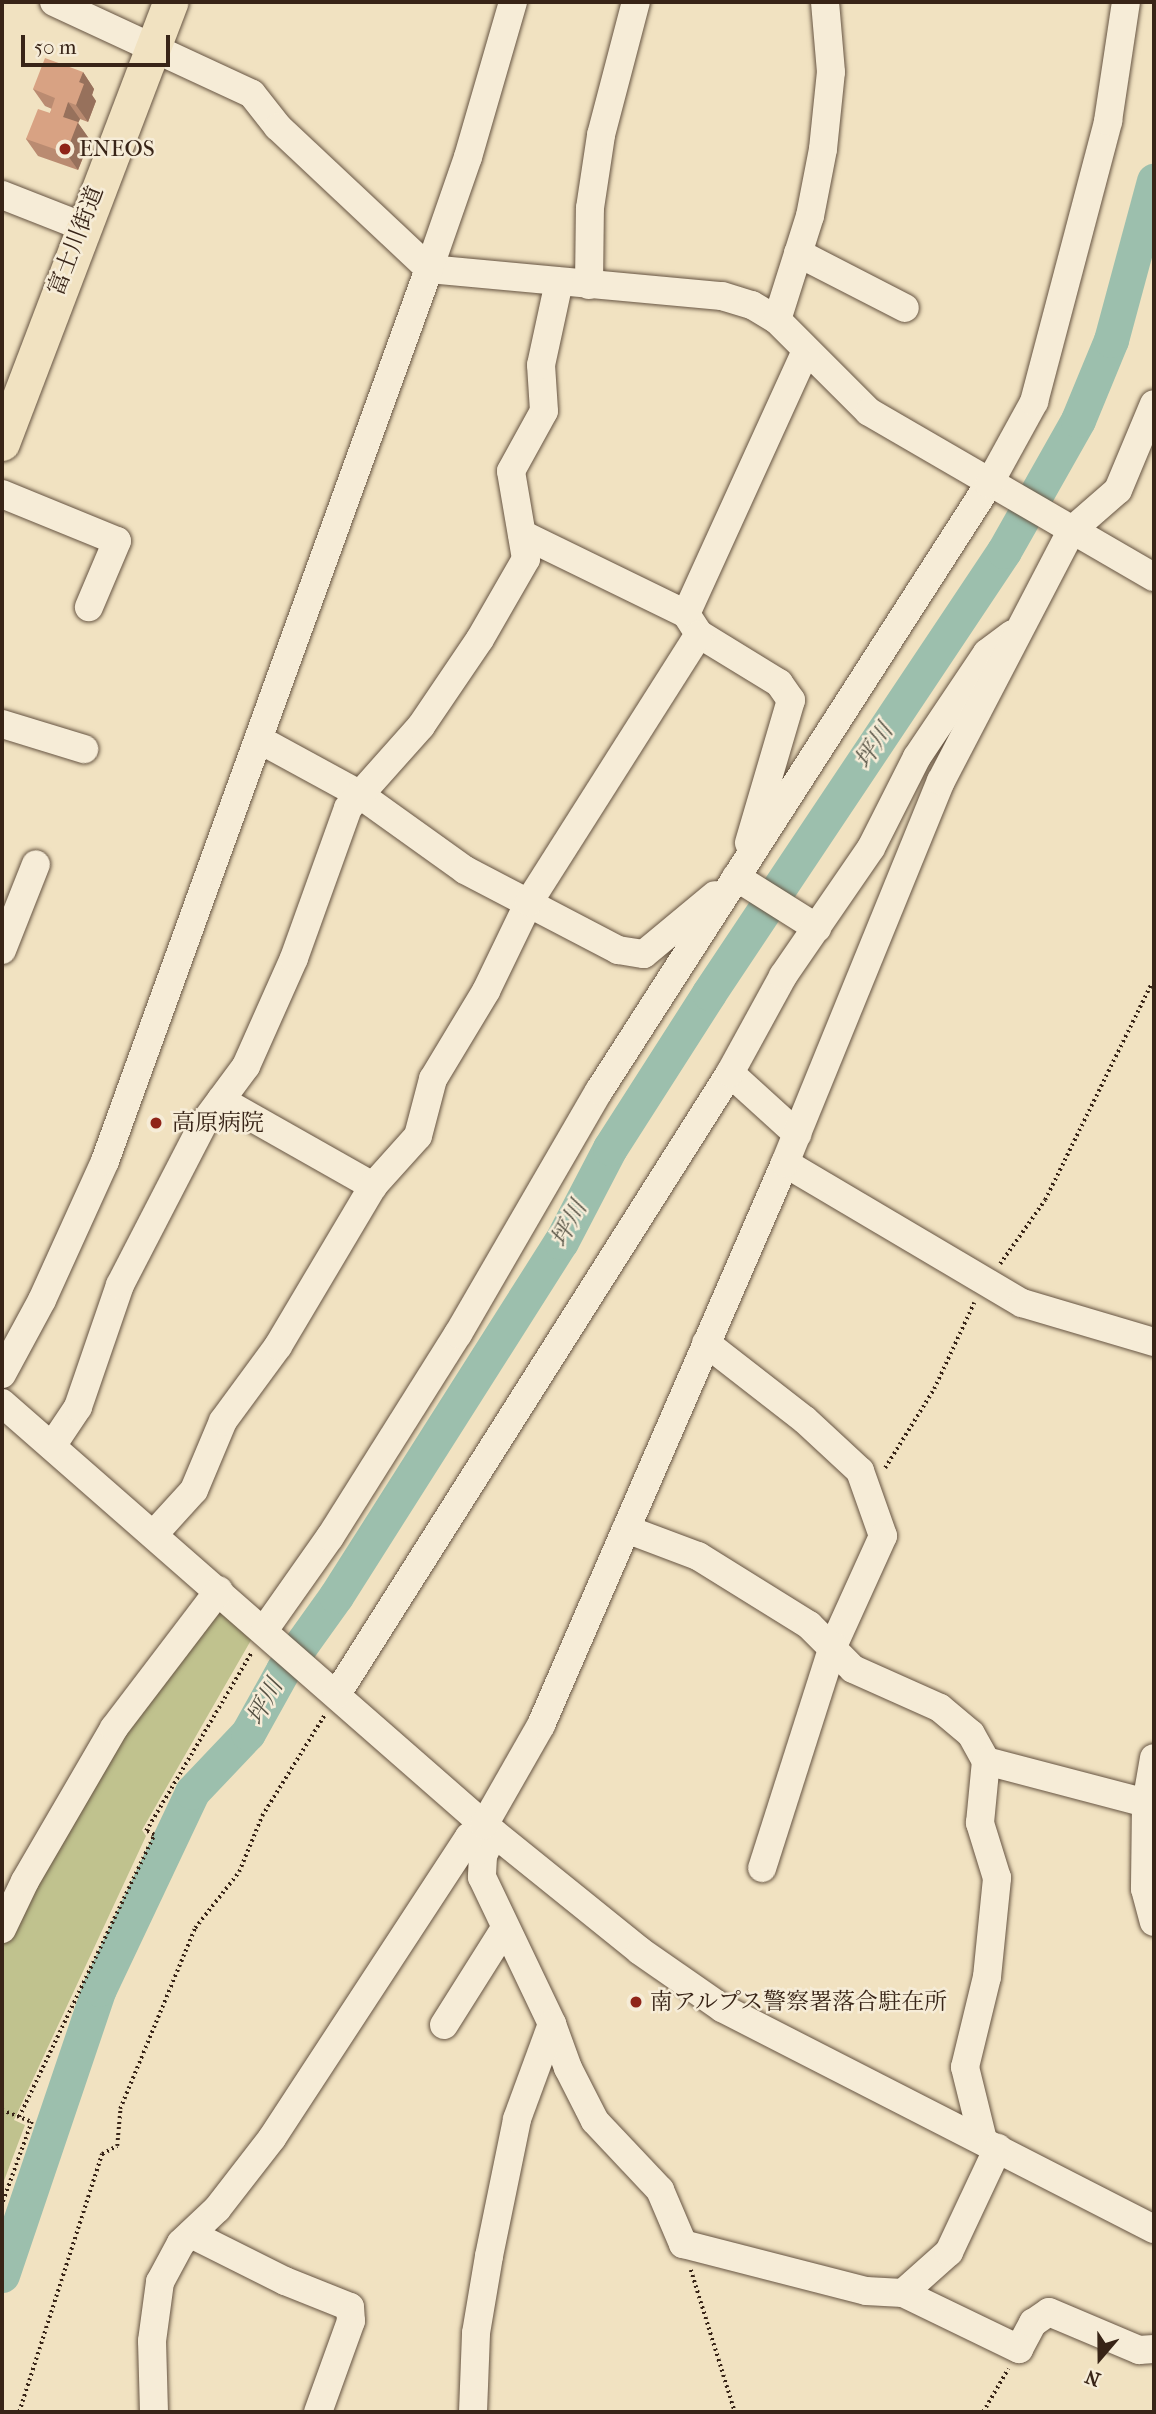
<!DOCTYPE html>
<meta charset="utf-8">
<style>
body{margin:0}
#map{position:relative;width:1156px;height:2414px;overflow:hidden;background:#f1e2c1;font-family:"IM FELL French Canon","Noto Serif JP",serif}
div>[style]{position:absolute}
.green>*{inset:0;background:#c0c28e}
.river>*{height:35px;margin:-17.5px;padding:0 17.5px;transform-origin:17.5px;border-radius:17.5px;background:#9cbfad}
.path>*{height:3.5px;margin-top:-1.75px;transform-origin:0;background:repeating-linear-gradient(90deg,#382417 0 2px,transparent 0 5.5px)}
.roads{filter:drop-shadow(0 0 2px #665442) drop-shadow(0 0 2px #665442)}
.minor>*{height:28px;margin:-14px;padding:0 14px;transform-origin:14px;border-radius:14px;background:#f6ecd7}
.major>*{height:35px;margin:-17.5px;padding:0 17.5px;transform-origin:17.5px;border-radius:17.5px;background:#f1e2c1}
.wall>*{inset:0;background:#ba8b71}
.shaded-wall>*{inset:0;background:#97715c}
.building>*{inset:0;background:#d8a283}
.dots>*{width:19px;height:19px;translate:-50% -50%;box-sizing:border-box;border:4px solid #f6ecd7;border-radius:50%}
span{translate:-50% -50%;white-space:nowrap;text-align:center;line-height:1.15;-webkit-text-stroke:5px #f6ecd7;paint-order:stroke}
.poi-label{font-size:23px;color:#382417}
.left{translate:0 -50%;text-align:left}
.street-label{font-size:23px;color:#382417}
.water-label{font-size:24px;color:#565244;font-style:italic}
.frame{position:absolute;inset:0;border:4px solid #382417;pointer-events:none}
.north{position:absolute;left:1065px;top:2323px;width:70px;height:70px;-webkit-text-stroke:5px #f6ecd7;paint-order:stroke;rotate:200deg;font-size:19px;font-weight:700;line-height:28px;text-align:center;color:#382417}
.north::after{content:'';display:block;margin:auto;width:24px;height:32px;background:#382417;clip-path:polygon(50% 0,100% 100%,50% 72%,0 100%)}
.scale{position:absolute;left:21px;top:35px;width:149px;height:32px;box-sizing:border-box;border:4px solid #382417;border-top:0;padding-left:9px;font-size:21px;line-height:24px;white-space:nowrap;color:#382417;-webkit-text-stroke:5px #f6ecd7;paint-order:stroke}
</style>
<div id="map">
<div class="green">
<i style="clip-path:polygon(215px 1602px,254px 1635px,142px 1830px,146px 1836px,14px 2120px,25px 2125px,2px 2186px,2px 1940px,65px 1819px)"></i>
</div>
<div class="river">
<i style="left:2px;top:2275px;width:302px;rotate:-71.3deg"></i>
<i style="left:99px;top:1989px;width:218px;rotate:-64.7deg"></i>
<i style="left:192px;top:1792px;width:81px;rotate:-46.5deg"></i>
<i style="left:248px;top:1733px;width:72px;rotate:-60.9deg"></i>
<i style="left:283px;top:1670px;width:91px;rotate:-54.4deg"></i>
<i style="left:336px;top:1596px;width:419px;rotate:-57.6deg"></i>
<i style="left:561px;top:1242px;width:106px;rotate:-62.5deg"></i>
<i style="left:610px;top:1148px;width:184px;rotate:-57.4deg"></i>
<i style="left:709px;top:993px;width:531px;rotate:-56.28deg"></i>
<i style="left:1004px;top:551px;width:150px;rotate:-60.5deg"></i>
<i style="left:1078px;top:420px;width:87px;rotate:-67.6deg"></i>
<i style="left:1111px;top:340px;width:165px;rotate:-74.9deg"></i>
</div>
<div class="path">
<i style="left:1000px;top:1264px;width:78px;rotate:-54.9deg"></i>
<i style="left:1045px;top:1200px;width:240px;rotate:-63.8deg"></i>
<i style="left:885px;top:1468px;width:93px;rotate:-58.2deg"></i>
<i style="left:934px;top:1389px;width:95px;rotate:-65.1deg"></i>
<i style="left:2px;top:2110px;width:32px;rotate:22deg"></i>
<i style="left:32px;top:2122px;width:88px;rotate:109.9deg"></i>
<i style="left:19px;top:2117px;width:313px;rotate:-64.4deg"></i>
<i style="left:154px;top:1835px;width:9px;rotate:-153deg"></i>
<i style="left:146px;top:1831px;width:208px;rotate:-59.4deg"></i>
<i style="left:691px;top:2270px;width:149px;rotate:72.8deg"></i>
<i style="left:19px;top:2412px;width:271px;rotate:-72.2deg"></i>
<i style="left:102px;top:2154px;width:17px;rotate:-28deg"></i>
<i style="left:117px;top:2146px;width:37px;rotate:-85deg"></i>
<i style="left:120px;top:2109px;width:196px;rotate:-67.5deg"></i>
<i style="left:195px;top:1928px;width:71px;rotate:-51.8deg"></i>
<i style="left:239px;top:1872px;width:61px;rotate:-67.7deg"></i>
<i style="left:262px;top:1816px;width:118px;rotate:-58.2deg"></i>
<i style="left:983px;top:2412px;width:50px;rotate:-59.8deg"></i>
</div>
<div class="roads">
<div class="minor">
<i style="left:54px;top:2px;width:218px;rotate:24.9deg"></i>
<i style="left:252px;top:94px;width:42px;rotate:51.8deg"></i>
<i style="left:278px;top:127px;width:207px;rotate:43.2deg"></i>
<i style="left:429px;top:269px;width:294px;rotate:5.3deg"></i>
<i style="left:722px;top:296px;width:31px;rotate:17deg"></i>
<i style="left:752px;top:305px;width:29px;rotate:31deg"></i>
<i style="left:777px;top:320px;width:130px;rotate:45deg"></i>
<i style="left:869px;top:412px;width:329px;rotate:30.1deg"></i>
<i style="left:2px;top:195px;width:85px;rotate:21.4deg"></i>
<i style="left:798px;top:253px;width:120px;rotate:27.2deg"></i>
<i style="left:589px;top:285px;width:77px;rotate:-89.3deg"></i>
<i style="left:590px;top:208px;width:74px;rotate:-81.4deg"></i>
<i style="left:601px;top:135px;width:138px;rotate:-75.3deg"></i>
<i style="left:777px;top:320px;width:109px;rotate:-72.4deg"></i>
<i style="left:810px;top:216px;width:68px;rotate:-79deg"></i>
<i style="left:823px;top:149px;width:77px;rotate:-84.1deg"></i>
<i style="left:831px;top:72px;width:70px;rotate:-94.9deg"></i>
<i style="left:2px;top:494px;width:124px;rotate:22.2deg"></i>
<i style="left:117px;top:541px;width:72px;rotate:113deg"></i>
<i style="left:522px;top:534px;width:182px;rotate:26deg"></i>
<i style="left:686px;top:614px;width:24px;rotate:57deg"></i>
<i style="left:699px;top:634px;width:94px;rotate:31.5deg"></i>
<i style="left:779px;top:683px;width:21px;rotate:55deg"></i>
<i style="left:791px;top:700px;width:149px;rotate:106.4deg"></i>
<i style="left:686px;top:614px;width:289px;rotate:-65.5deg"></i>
<i style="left:2px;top:724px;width:86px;rotate:17deg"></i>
<i style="left:260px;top:740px;width:113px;rotate:28.6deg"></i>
<i style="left:359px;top:794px;width:130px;rotate:35.6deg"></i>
<i style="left:465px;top:870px;width:173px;rotate:27.6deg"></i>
<i style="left:618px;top:950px;width:26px;rotate:9deg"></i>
<i style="left:644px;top:954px;width:92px;rotate:-39.7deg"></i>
<i style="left:736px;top:877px;width:96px;rotate:32.2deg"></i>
<i style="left:2px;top:950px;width:92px;rotate:-68.4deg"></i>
<i style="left:730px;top:1073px;width:91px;rotate:42.3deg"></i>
<i style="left:221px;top:1100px;width:175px;rotate:29.5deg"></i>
<i style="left:785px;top:1163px;width:275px;rotate:30.6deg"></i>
<i style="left:1022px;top:1303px;width:138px;rotate:16.5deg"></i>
<i style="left:706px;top:1343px;width:125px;rotate:37.9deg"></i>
<i style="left:805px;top:1420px;width:75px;rotate:42.8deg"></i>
<i style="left:860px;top:1471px;width:69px;rotate:70.5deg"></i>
<i style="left:883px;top:1536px;width:121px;rotate:114.4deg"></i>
<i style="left:833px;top:1646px;width:233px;rotate:107.7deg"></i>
<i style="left:2px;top:1374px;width:84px;rotate:-61.6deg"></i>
<i style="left:42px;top:1300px;width:153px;rotate:-65.6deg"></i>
<i style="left:105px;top:1161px;width:949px;rotate:-70.04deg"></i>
<i style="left:429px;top:269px;width:119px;rotate:-70.8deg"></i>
<i style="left:468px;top:157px;width:161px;rotate:-73.8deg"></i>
<i style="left:2px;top:1403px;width:641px;rotate:41.2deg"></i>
<i style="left:484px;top:1825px;width:201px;rotate:38.9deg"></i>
<i style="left:640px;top:1951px;width:100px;rotate:34.8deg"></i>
<i style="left:722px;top:2008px;width:485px;rotate:27.1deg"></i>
<i style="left:52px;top:1446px;width:47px;rotate:-56.3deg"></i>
<i style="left:78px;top:1407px;width:129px;rotate:-71deg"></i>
<i style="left:120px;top:1285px;width:181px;rotate:-62.7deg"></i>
<i style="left:203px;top:1124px;width:72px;rotate:-53.4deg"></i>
<i style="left:246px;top:1066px;width:118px;rotate:-66deg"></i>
<i style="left:294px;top:958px;width:159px;rotate:-70.2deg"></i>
<i style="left:348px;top:808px;width:110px;rotate:-48.3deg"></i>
<i style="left:421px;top:726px;width:105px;rotate:-55.9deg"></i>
<i style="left:480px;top:639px;width:92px;rotate:-60.1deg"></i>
<i style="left:526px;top:559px;width:89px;rotate:-99.7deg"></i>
<i style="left:511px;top:471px;width:68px;rotate:-61.2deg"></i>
<i style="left:544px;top:411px;width:46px;rotate:-93.7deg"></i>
<i style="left:541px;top:365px;width:85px;rotate:-77.8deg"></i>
<i style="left:626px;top:1529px;width:77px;rotate:20.6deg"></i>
<i style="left:698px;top:1556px;width:131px;rotate:31.9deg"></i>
<i style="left:809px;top:1625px;width:62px;rotate:45deg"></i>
<i style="left:853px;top:1669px;width:95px;rotate:24.1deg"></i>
<i style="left:940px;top:1708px;width:40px;rotate:40deg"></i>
<i style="left:971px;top:1734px;width:31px;rotate:61deg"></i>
<i style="left:986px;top:1761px;width:174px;rotate:14.7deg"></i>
<i style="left:154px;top:1534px;width:59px;rotate:-47.7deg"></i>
<i style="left:194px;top:1490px;width:75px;rotate:-67.2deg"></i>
<i style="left:223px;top:1421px;width:93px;rotate:-53.7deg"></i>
<i style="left:278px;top:1346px;width:186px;rotate:-59.3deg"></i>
<i style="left:373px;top:1186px;width:67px;rotate:-48deg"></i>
<i style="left:418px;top:1136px;width:59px;rotate:-75.3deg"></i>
<i style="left:433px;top:1079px;width:103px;rotate:-58.9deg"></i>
<i style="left:486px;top:991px;width:99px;rotate:-64.2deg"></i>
<i style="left:529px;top:902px;width:317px;rotate:-57.6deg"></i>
<i style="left:265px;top:1629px;width:113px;rotate:-54.8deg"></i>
<i style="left:330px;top:1537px;width:240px;rotate:-57.8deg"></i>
<i style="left:458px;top:1334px;width:281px;rotate:-59.9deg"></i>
<i style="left:599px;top:1091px;width:721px;rotate:-57.28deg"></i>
<i style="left:989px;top:484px;width:94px;rotate:-61.2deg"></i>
<i style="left:1034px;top:402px;width:291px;rotate:-75.2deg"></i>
<i style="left:1108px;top:121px;width:120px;rotate:-81.4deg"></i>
<i style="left:337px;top:1694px;width:735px;rotate:-57.67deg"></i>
<i style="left:730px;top:1073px;width:111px;rotate:-61.3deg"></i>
<i style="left:783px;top:976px;width:155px;rotate:-55.5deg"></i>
<i style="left:871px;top:848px;width:102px;rotate:-63.2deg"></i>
<i style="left:917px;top:757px;width:125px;rotate:-56.1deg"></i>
<i style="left:987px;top:653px;width:31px;rotate:-37deg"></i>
<i style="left:1154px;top:1758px;width:47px;rotate:99.9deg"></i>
<i style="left:1146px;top:1804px;width:85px;rotate:90.7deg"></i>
<i style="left:1145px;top:1889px;width:34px;rotate:75deg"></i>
<i style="left:494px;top:1833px;width:25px;rotate:116deg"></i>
<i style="left:483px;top:1856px;width:21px;rotate:93deg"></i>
<i style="left:482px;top:1877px;width:163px;rotate:64.5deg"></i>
<i style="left:552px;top:2024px;width:47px;rotate:70deg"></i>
<i style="left:568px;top:2068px;width:59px;rotate:63deg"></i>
<i style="left:595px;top:2121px;width:95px;rotate:46.7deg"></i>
<i style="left:660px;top:2190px;width:59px;rotate:66.9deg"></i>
<i style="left:683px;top:2244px;width:189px;rotate:14.4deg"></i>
<i style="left:866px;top:2291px;width:37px;rotate:3deg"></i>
<i style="left:903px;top:2293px;width:129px;rotate:25.8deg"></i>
<i style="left:1019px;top:2349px;width:30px;rotate:-62deg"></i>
<i style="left:1033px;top:2323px;width:19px;rotate:-35deg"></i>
<i style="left:1049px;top:2312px;width:98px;rotate:22.9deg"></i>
<i style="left:1139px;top:2350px;width:15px;rotate:-4deg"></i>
<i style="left:2px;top:1929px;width:53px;rotate:-64.4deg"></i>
<i style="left:25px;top:1881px;width:177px;rotate:-59.8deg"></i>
<i style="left:114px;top:1728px;width:173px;rotate:-52.7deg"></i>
<i style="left:444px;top:2025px;width:115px;rotate:-57.8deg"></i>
<i style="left:983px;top:2140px;width:75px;rotate:-103.9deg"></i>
<i style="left:965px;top:2067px;width:93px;rotate:-76.3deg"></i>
<i style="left:987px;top:1977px;width:100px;rotate:-84.2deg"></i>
<i style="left:997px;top:1878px;width:58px;rotate:-107.2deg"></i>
<i style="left:980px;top:1823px;width:62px;rotate:-84.5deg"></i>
<i style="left:191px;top:2234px;width:105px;rotate:26.6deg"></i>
<i style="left:285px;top:2281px;width:70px;rotate:21.8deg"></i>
<i style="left:350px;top:2307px;width:14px;rotate:86deg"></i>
<i style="left:351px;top:2321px;width:97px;rotate:109.9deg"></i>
<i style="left:903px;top:2293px;width:62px;rotate:-41.7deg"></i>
<i style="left:949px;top:2252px;width:115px;rotate:-64.8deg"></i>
<i style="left:154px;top:2412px;width:71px;rotate:-91.6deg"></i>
<i style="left:152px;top:2341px;width:60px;rotate:-82.3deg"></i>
<i style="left:160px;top:2282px;width:44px;rotate:-61.7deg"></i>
<i style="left:181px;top:2243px;width:50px;rotate:-43.4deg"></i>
<i style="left:217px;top:2209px;width:90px;rotate:-52.2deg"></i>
<i style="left:272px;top:2138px;width:360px;rotate:-56.8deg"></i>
<i style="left:469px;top:1837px;width:19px;rotate:-39deg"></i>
<i style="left:484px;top:1825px;width:115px;rotate:-60.3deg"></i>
<i style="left:541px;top:1725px;width:613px;rotate:-66.53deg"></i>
<i style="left:785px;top:1163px;width:413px;rotate:-67.8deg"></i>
<i style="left:941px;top:781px;width:282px;rotate:-62.5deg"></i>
<i style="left:1071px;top:531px;width:62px;rotate:-41.1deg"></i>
<i style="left:1118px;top:490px;width:93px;rotate:-67.3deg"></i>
<i style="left:473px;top:2412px;width:79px;rotate:-87.8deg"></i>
<i style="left:476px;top:2333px;width:78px;rotate:-80.4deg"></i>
<i style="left:489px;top:2256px;width:140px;rotate:-78.4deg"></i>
<i style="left:517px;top:2119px;width:101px;rotate:-69.8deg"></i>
</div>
<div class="major">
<i style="left:2px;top:443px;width:472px;rotate:-69.1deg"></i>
</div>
</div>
<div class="wall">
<i style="clip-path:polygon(83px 72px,94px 89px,92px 95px,96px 101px,88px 122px,80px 119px,78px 123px,90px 140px,78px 170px,38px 156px,26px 139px,50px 113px,52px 109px,45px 106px,33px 89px)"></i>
</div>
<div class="shaded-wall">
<i style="clip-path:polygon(83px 72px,94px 89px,92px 95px,96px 101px,88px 122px,76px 105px,79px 82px)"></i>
<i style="clip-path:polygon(68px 102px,80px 119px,78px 123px,90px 140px,78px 170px,66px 153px,63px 117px)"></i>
</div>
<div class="building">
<i style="clip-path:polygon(45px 58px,83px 72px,79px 82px,84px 84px,76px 105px,68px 102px,63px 117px,78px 122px,66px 153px,26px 139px,38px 109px,50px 113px,55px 98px,33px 89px)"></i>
</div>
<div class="dots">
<i style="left:65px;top:149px;background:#8f2418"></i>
<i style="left:156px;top:1123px;background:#8f2418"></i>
<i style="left:636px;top:2002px;background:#8f2418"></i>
</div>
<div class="poi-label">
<span class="left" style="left:79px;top:149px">ENEOS</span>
<span class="left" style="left:172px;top:1123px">高原病院</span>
<span class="left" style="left:650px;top:2002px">南アルプス警察署落合駐在所</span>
</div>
<div class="street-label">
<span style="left:76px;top:241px;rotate:-69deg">富士川街道</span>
</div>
<div class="water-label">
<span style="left:874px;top:746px;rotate:-56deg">坪川</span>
<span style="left:569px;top:1224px;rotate:-61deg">坪川</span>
<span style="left:265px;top:1702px;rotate:-61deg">坪川</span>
</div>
<div class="frame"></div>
<div class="north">N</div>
<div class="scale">50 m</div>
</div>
